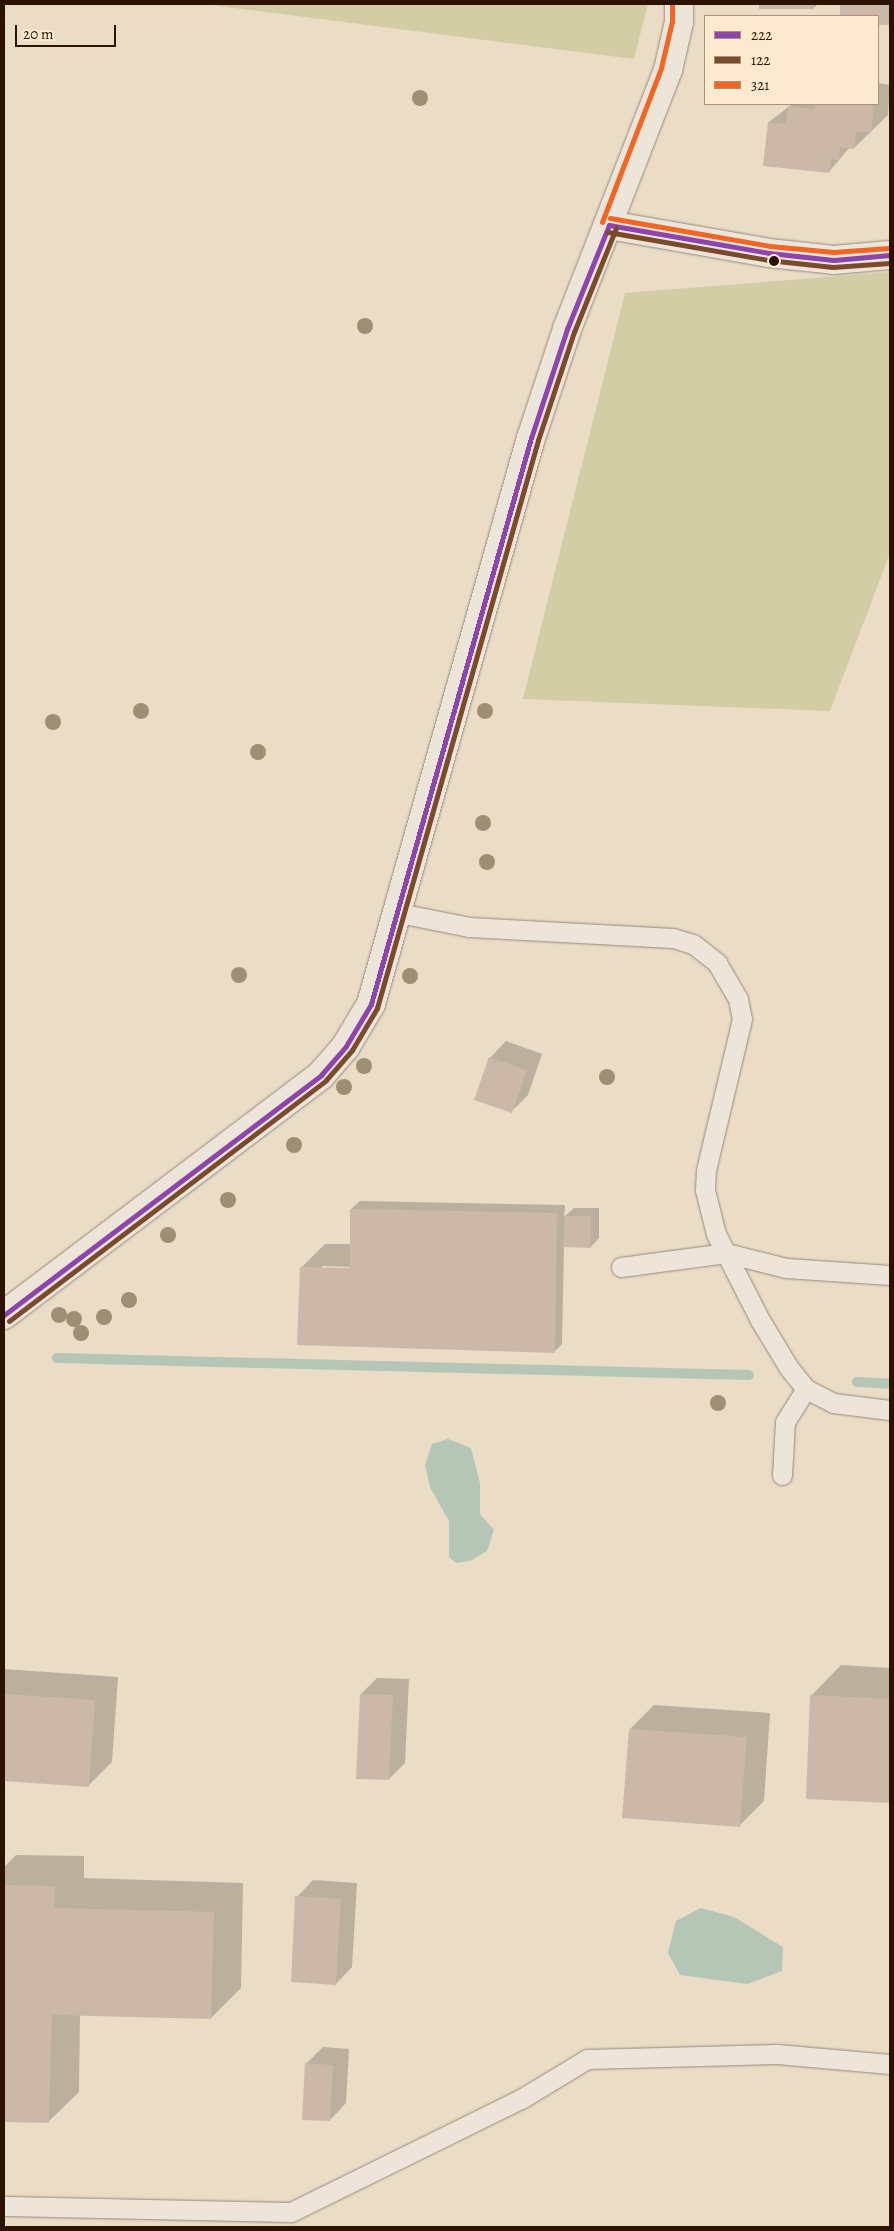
<!DOCTYPE html>
<style>
body{margin:0}
#map{position:relative;width:894px;height:2231px;overflow:hidden;background:#eadcc5;font-family:Alegreya,serif}
div>[style]{position:absolute}
.green>*{inset:0;background:#d3cda6}
.water>*{inset:0;background:#b5c6b6}
.shadow>*{inset:0;background:#0003}
.stream>*{height:10px;margin:-5px;padding:0 5px;transform-origin:5px;border-radius:5px;background:#b5c6b6}
.building>*{inset:0;background:#ccb8a8}
.roads{filter:drop-shadow(0 0 1px #958a7b) drop-shadow(0 0 1px #958a7b)}
.service>*{height:19px;margin:-9.5px;padding:0 9.5px;transform-origin:9.5px;border-radius:9.5px;background:#ede5da}
.tertiary>*{height:28px;margin:-14px;padding:0 14px;transform-origin:14px;border-radius:14px;background:#ede5da}
.bus-1>*{height:5px;margin:-2.5px;padding:0 2.5px;transform-origin:2.5px;border-radius:2.5px;background:#8e44ad}
.bus-2>*{height:5px;margin:-2.5px;padding:0 2.5px;transform-origin:2.5px;border-radius:2.5px;background:#7a4b2a}
.bus-3>*{height:5px;margin:-2.5px;padding:0 2.5px;transform-origin:2.5px;border-radius:2.5px;background:#f26522}
.trees>*{width:16px;height:16px;margin:-8px;border-radius:50%;background:#9e8e74}
.dots>*{width:14px;height:14px;translate:-50% -50%;box-sizing:border-box;border:2px solid #fbead0;border-radius:50%}
span{translate:-50% -50%;white-space:nowrap;text-align:center;line-height:1.15;-webkit-text-stroke:5px #fbead0;paint-order:stroke}
.frame{position:absolute;inset:0;border:5px solid #2c1200;pointer-events:none}
.legend{position:absolute;left:704px;top:15px;width:175px;height:90px;box-sizing:border-box;background:#fbead0;border:1px solid #a8947d;margin:0;padding:6px 9px;list-style:none;font-size:15px;color:#2c1200}
.legend li{display:flex;align-items:center;gap:10px;height:25px}
.legend b{width:25px;border:1px solid #a8947d}
.scale{position:absolute;left:15px;top:25px;width:101px;height:22px;box-sizing:border-box;border:2px solid #2c1200;border-top:0;padding-left:6px;font-size:15px;line-height:18px;white-space:nowrap;color:#2c1200;-webkit-text-stroke:4px #fbead0;paint-order:stroke}
</style>
<div id="map">
<div class="green">
<i style="clip-path:polygon(203px 4px,648px 4px,634px 59px)"></i>
<i style="clip-path:polygon(890px 272px,890px 553px,830px 711px,523px 699px,625px 293px)"></i>
</div>
<div class="water">
<i style="clip-path:polygon(448px 1439px,471px 1448px,480px 1483px,480px 1514px,494px 1530px,487px 1551px,470px 1561px,456px 1563px,449px 1557px,449px 1521px,430px 1487px,425px 1465px,432px 1444px)"></i>
<i style="clip-path:polygon(701px 1908px,734px 1917px,783px 1947px,782px 1971px,747px 1984px,680px 1975px,668px 1953px,676px 1921px)"></i>
</div>
<div class="shadow">
<i style="clip-path:polygon(760px 4px,818px 4px,814px 8px,760px 7px)"></i>
<i style="clip-path:polygon(842px 4px,890px 4px,890px 24px,878px 24px,878px 16px,841px 16px)"></i>
<i style="clip-path:polygon(878px 83px,890px 85px,888px 115px,854px 148px,850px 147px,829px 172px,769px 122px,792px 104px,878px 104px)"></i>
<i style="clip-path:polygon(506px 1041px,542px 1054px,528px 1095px,512px 1111px,490px 1058px)"></i>
<i style="clip-path:polygon(evenodd,360px 1201px,565px 1205px,564px 1217px,574px 1208px,599px 1208px,599px 1238px,591px 1247px,564px 1246px,562px 1344px,554px 1352px,301px 1268px,325px 1244px,351px 1244px,351px 1209px,360px 1201px,322px 1266px,352px 1267px,352px 1269px,322px 1269px,322px 1266px)"></i>
<i style="clip-path:polygon(841px 1665px,890px 1668px,890px 1801px,807px 1798px,811px 1696px)"></i>
<i style="clip-path:polygon(4px 1669px,118px 1677px,112px 1762px,88px 1786px,4px 1780px)"></i>
<i style="clip-path:polygon(377px 1678px,409px 1679px,405px 1763px,389px 1779px,361px 1694px)"></i>
<i style="clip-path:polygon(654px 1705px,770px 1713px,764px 1801px,740px 1825px,630px 1729px)"></i>
<i style="clip-path:polygon(16px 1855px,84px 1856px,84px 1878px,243px 1883px,241px 1988px,211px 2018px,80px 2015px,79px 2092px,48px 2122px,4px 2121px,4px 1867px)"></i>
<i style="clip-path:polygon(313px 1880px,357px 1883px,352px 1967px,336px 1984px,297px 1897px)"></i>
<i style="clip-path:polygon(323px 2047px,349px 2049px,346px 2103px,330px 2120px,306px 2064px)"></i>
</div>
<div class="stream">
<i style="left:57px;top:1358px;width:692px;rotate:1.41deg"></i>
<i style="left:857px;top:1382px;width:33px;rotate:3deg"></i>
</div>
<div class="building">
<i style="clip-path:polygon(759px 4px,814px 4px,814px 9px,759px 9px)"></i>
<i style="clip-path:polygon(840px 4px,890px 4px,890px 25px,878px 25px,878px 16px,840px 16px)"></i>
<i style="clip-path:polygon(815px 104px,874px 104px,871px 132px,856px 132px,854px 149px,840px 148px,839px 160px,831px 159px,829px 173px,763px 166px,768px 122px,786px 124px,788px 106px,814px 109px)"></i>
<i style="clip-path:polygon(489px 1057px,527px 1070px,512px 1113px,474px 1100px)"></i>
<i style="clip-path:polygon(350px 1209px,557px 1213px,555px 1353px,297px 1345px,300px 1267px,350px 1268px)"></i>
<i style="clip-path:polygon(565px 1216px,591px 1216px,591px 1248px,563px 1247px)"></i>
<i style="clip-path:polygon(4px 1694px,95px 1700px,89px 1787px,4px 1781px)"></i>
<i style="clip-path:polygon(360px 1694px,393px 1695px,389px 1780px,356px 1779px)"></i>
<i style="clip-path:polygon(810px 1695px,890px 1699px,890px 1803px,806px 1799px)"></i>
<i style="clip-path:polygon(629px 1729px,747px 1737px,740px 1827px,622px 1818px)"></i>
<i style="clip-path:polygon(4px 1885px,55px 1886px,54px 1908px,214px 1912px,211px 2019px,52px 2015px,49px 2123px,4px 2122px)"></i>
<i style="clip-path:polygon(295px 1896px,341px 1899px,336px 1985px,291px 1982px)"></i>
<i style="clip-path:polygon(305px 2063px,333px 2065px,330px 2121px,302px 2120px)"></i>
</div>
<div class="roads">
<div class="service">
<i style="left:399px;top:913px;width:71px;rotate:11.3deg"></i>
<i style="left:469px;top:927px;width:204px;rotate:3.1deg"></i>
<i style="left:673px;top:938px;width:21px;rotate:17deg"></i>
<i style="left:693px;top:944px;width:31px;rotate:38deg"></i>
<i style="left:717px;top:963px;width:42px;rotate:59.7deg"></i>
<i style="left:738px;top:999px;width:20px;rotate:79deg"></i>
<i style="left:742px;top:1019px;width:155px;rotate:103.4deg"></i>
<i style="left:706px;top:1170px;width:20px;rotate:93deg"></i>
<i style="left:705px;top:1190px;width:45px;rotate:76deg"></i>
<i style="left:716px;top:1234px;width:97px;rotate:62.9deg"></i>
<i style="left:760px;top:1320px;width:56px;rotate:58.9deg"></i>
<i style="left:789px;top:1368px;width:27px;rotate:51deg"></i>
<i style="left:806px;top:1389px;width:30px;rotate:27deg"></i>
<i style="left:833px;top:1403px;width:57px;rotate:7deg"></i>
<i style="left:621px;top:1267px;width:106px;rotate:-7.6deg"></i>
<i style="left:726px;top:1253px;width:62px;rotate:14deg"></i>
<i style="left:786px;top:1268px;width:104px;rotate:3.9deg"></i>
<i style="left:782px;top:1475px;width:53px;rotate:-86.8deg"></i>
<i style="left:785px;top:1422px;width:39px;rotate:-58deg"></i>
<i style="left:4px;top:2206px;width:287px;rotate:1.2deg"></i>
<i style="left:291px;top:2212px;width:256px;rotate:-26.2deg"></i>
<i style="left:521px;top:2099px;width:77px;rotate:-31.2deg"></i>
<i style="left:587px;top:2059px;width:190px;rotate:-1.5deg"></i>
<i style="left:777px;top:2054px;width:113px;rotate:5.1deg"></i>
</div>
<div class="tertiary">
<i style="left:609px;top:225px;width:162px;rotate:9.9deg"></i>
<i style="left:769px;top:253px;width:65px;rotate:6.1deg"></i>
<i style="left:834px;top:260px;width:56px;rotate:-5.1deg"></i>
<i style="left:4px;top:1315px;width:398px;rotate:-37.1deg"></i>
<i style="left:321px;top:1075px;width:38px;rotate:-49deg"></i>
<i style="left:346px;top:1046px;width:49px;rotate:-59.2deg"></i>
<i style="left:371px;top:1004px;width:588px;rotate:-74.22deg"></i>
<i style="left:531px;top:438px;width:115px;rotate:-71.7deg"></i>
<i style="left:567px;top:329px;width:278px;rotate:-68.7deg"></i>
<i style="left:668px;top:70px;width:49px;rotate:-77.1deg"></i>
<i style="left:679px;top:22px;width:18px;rotate:-90deg"></i>
</div>
</div>
<div class="bus-1">
<i style="left:609px;top:225px;width:162px;rotate:9.9deg"></i>
<i style="left:769px;top:253px;width:65px;rotate:6.1deg"></i>
<i style="left:834px;top:260px;width:56px;rotate:-5.1deg"></i>
<i style="left:4px;top:1315px;width:398px;rotate:-37.1deg"></i>
<i style="left:321px;top:1075px;width:38px;rotate:-49deg"></i>
<i style="left:346px;top:1046px;width:49px;rotate:-59.2deg"></i>
<i style="left:371px;top:1004px;width:588px;rotate:-74.22deg"></i>
<i style="left:531px;top:438px;width:115px;rotate:-71.7deg"></i>
<i style="left:567px;top:329px;width:112px;rotate:-68deg"></i>
</div>
<div class="bus-2">
<i style="left:608px;top:232px;width:162px;rotate:9.9deg"></i>
<i style="left:768px;top:260px;width:65px;rotate:6.1deg"></i>
<i style="left:833px;top:267px;width:57px;rotate:-4deg"></i>
<i style="left:9px;top:1321px;width:398px;rotate:-37.2deg"></i>
<i style="left:326px;top:1080px;width:40px;rotate:-49deg"></i>
<i style="left:352px;top:1050px;width:49px;rotate:-59.2deg"></i>
<i style="left:377px;top:1008px;width:590px;rotate:-74.17deg"></i>
<i style="left:538px;top:440px;width:114px;rotate:-71.6deg"></i>
<i style="left:574px;top:332px;width:112px;rotate:-68deg"></i>
</div>
<div class="bus-3">
<i style="left:610px;top:218px;width:162px;rotate:9.9deg"></i>
<i style="left:770px;top:246px;width:64px;rotate:5.4deg"></i>
<i style="left:834px;top:252px;width:55px;rotate:-4.2deg"></i>
<i style="left:602px;top:222px;width:165px;rotate:-69deg"></i>
<i style="left:661px;top:68px;width:48px;rotate:-76.8deg"></i>
<i style="left:672px;top:21px;width:17px;rotate:-90deg"></i>
</div>
<div class="trees">
<i style="left:420px;top:98px"></i>
<i style="left:365px;top:326px"></i>
<i style="left:141px;top:711px"></i>
<i style="left:485px;top:711px"></i>
<i style="left:53px;top:722px"></i>
<i style="left:258px;top:752px"></i>
<i style="left:483px;top:823px"></i>
<i style="left:487px;top:862px"></i>
<i style="left:239px;top:975px"></i>
<i style="left:410px;top:976px"></i>
<i style="left:364px;top:1066px"></i>
<i style="left:607px;top:1077px"></i>
<i style="left:344px;top:1087px"></i>
<i style="left:294px;top:1145px"></i>
<i style="left:228px;top:1200px"></i>
<i style="left:168px;top:1235px"></i>
<i style="left:129px;top:1300px"></i>
<i style="left:59px;top:1315px"></i>
<i style="left:104px;top:1317px"></i>
<i style="left:74px;top:1319px"></i>
<i style="left:81px;top:1333px"></i>
<i style="left:718px;top:1403px"></i>
</div>
<div class="dots">
<i style="left:774px;top:261px;background:#2c1200"></i>
</div>
<div class="frame"></div>
<ul class="legend">
<li><b style="height:6px;background:#8e44ad"></b>222</li>
<li><b style="height:6px;background:#7a4b2a"></b>122</li>
<li><b style="height:6px;background:#f26522"></b>321</li>
</ul>
<div class="scale">20 m</div>
</div>
